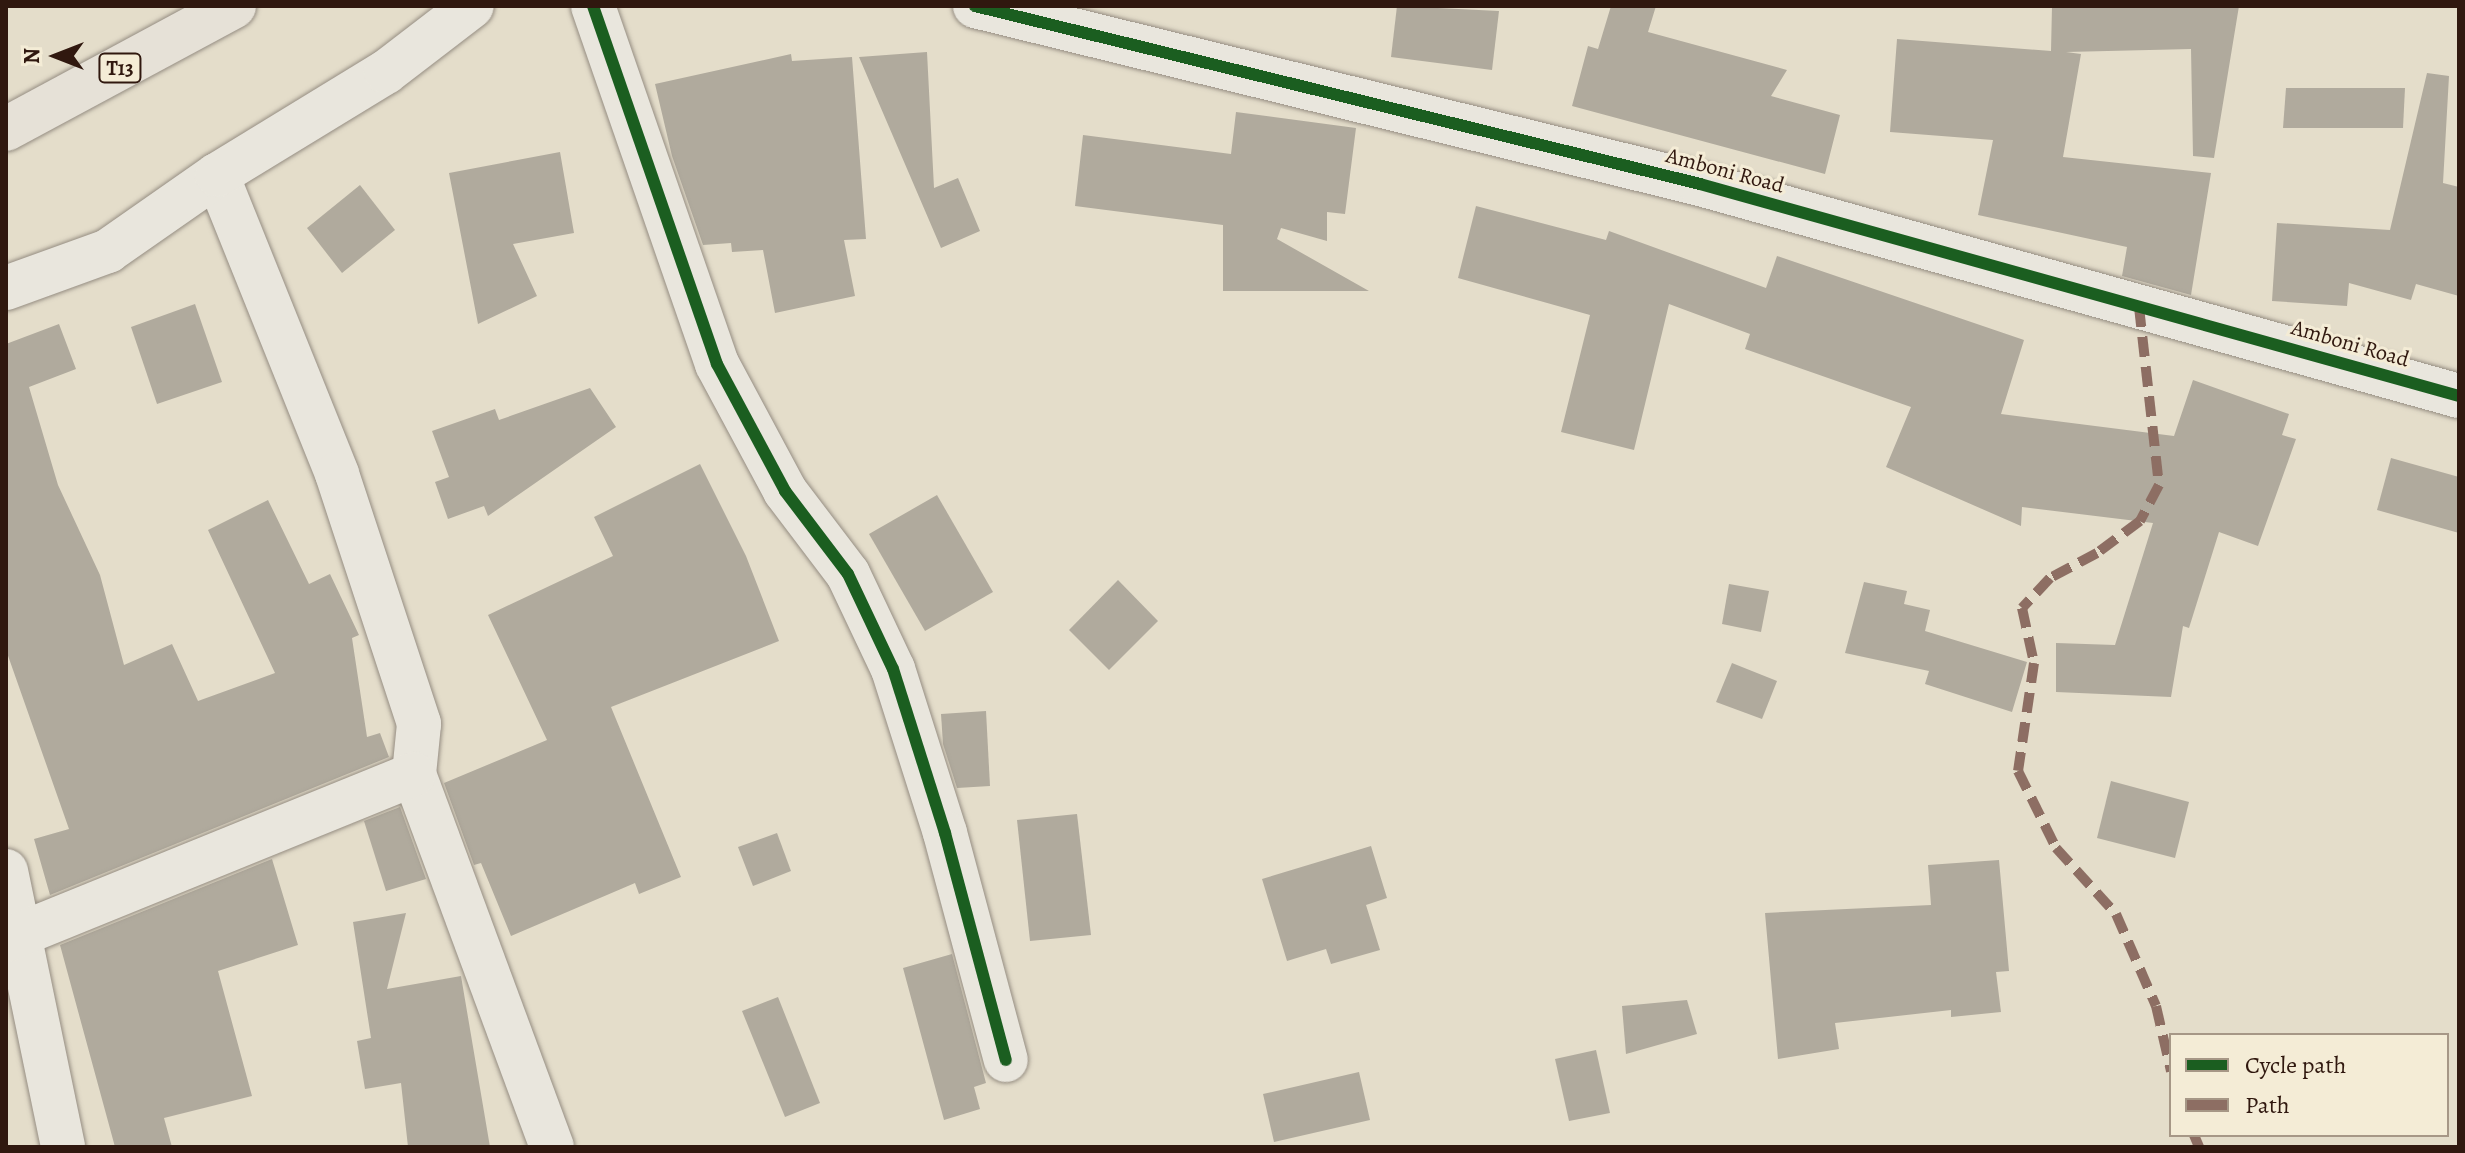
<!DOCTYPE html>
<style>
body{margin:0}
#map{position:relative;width:2465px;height:1153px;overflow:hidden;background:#e4ddca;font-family:Alegreya,serif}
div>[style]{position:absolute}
.building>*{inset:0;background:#b0aa9d}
.roads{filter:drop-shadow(0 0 2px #958d82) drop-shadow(0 0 2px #958d82)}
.street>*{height:44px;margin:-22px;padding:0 22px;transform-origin:22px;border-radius:22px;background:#e9e6dd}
.highway>*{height:44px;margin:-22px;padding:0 22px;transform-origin:22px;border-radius:22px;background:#e6e1d7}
.quiet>*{height:10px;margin-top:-5px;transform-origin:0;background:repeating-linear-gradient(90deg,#8d6e63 0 20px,transparent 0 30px)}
.cycleway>*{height:12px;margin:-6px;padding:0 6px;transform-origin:6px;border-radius:6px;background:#1b5e20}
span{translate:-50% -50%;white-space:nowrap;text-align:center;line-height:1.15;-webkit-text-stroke:6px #f4ecd6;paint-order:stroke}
.shield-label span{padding:2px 6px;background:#f4ecd6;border:2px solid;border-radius:6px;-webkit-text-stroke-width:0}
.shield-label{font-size:20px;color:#30180f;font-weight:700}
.street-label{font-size:22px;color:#30180f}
.frame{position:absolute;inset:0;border:8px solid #30180f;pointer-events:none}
.legend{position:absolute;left:2169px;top:1033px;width:280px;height:104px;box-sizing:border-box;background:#f4ecd6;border:2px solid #a69786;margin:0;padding:10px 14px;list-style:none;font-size:24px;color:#30180f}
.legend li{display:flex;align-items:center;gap:16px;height:40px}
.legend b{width:40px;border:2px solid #a69786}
.north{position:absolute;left:16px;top:16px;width:80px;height:80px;-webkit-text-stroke:6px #f4ecd6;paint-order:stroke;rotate:270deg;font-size:22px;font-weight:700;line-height:32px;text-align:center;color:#30180f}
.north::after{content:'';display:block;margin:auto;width:28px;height:36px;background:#30180f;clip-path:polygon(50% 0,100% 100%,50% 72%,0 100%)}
</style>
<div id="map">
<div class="building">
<i style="clip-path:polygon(1397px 6px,1499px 11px,1492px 70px,1391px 57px)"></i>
<i style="clip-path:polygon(1611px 6px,1656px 6px,1648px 32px,1787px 70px,1771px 96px,1840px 115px,1825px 174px,1572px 106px,1588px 46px,1598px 49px)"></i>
<i style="clip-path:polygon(2052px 6px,2239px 6px,2214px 158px,2193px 156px,2191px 49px,2066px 52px,2081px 54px,2063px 157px,2211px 173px,2191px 295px,2122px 276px,2127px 247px,1978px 215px,1993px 140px,1890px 132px,1897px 39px,2051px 51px)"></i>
<i style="clip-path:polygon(927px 52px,934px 188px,958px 178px,980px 231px,941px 248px,859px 57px)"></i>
<i style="clip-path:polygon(791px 54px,792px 61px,852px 57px,866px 239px,844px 240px,855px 296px,775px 313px,763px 250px,732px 252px,731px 243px,703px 245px,672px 156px,655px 84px)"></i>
<i style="clip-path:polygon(2427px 73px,2449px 76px,2443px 183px,2459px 187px,2459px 296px,2416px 284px,2411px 300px,2349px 283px,2347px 306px,2272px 301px,2277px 223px,2390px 230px)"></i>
<i style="clip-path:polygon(2286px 88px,2405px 88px,2403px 128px,2283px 128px)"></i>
<i style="clip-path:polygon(1236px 112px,1356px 128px,1345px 214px,1327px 212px,1327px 241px,1281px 228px,1277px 239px,1369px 291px,1223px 291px,1223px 225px,1075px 206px,1083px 135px,1231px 154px)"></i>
<i style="clip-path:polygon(560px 152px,574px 233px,513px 244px,537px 296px,478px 324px,449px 173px)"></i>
<i style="clip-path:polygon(360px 185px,395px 230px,342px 273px,307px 228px)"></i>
<i style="clip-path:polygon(1476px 206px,1606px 240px,1609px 231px,1766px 288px,1777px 256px,2024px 340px,2001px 414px,2174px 436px,2193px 380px,2289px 414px,2282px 435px,2296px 439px,2258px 546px,2219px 532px,2189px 628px,2183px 626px,2171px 697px,2056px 692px,2056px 643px,2115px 645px,2153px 523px,2022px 507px,2021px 526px,1886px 467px,1911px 407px,1745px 349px,1750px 334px,1669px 304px,1634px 450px,1561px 432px,1590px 315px,1458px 278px)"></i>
<i style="clip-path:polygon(195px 304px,222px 382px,157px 404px,131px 327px)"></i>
<i style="clip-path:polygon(59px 324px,76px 369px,29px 387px,58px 485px,100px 575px,124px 665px,172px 644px,198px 701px,275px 673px,208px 530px,268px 500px,309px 584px,330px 574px,359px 635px,352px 638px,367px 737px,380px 733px,389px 757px,50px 895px,34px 839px,69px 829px,6px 650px,6px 344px)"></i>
<i style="clip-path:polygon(590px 388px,616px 427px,488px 516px,484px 506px,448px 519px,435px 482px,449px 477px,432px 431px,495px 409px,499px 420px)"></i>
<i style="clip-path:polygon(2391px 458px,2459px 477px,2459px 533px,2377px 510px)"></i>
<i style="clip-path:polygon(700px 464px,746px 556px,779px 641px,611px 707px,681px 877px,639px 894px,635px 883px,511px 936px,481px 863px,474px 865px,444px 783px,547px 740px,488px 615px,613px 556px,594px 517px)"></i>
<i style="clip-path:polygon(937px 495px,993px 592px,925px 631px,869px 534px)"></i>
<i style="clip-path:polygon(1118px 580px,1158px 621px,1109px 670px,1069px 630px)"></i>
<i style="clip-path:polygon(1864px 582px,1907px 591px,1904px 604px,1930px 610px,1925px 631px,2027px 662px,2012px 712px,1925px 684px,1929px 671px,1845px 653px)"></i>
<i style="clip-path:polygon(1729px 584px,1769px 591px,1761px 632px,1722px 624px)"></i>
<i style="clip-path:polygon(1732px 663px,1777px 681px,1762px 719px,1716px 702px)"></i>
<i style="clip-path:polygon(986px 711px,990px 786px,957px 788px,943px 744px,941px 714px)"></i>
<i style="clip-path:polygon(2111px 781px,2189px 802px,2175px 858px,2097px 838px)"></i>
<i style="clip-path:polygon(400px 807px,426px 879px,386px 891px,364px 821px)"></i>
<i style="clip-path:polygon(1077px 814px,1091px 935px,1030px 941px,1017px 820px)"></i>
<i style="clip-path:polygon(777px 833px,791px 871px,753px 886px,738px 847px)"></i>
<i style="clip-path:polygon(1371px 846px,1387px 898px,1366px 905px,1380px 950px,1331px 964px,1326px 949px,1287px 961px,1262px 879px)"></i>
<i style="clip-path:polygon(272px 859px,298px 945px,218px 971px,252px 1096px,164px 1118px,172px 1147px,115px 1147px,60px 945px)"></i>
<i style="clip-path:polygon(1999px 860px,2009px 971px,1996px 972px,2001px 1012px,1951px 1017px,1951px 1010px,1835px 1023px,1839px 1049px,1778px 1059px,1765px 913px,1931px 905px,1928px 865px)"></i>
<i style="clip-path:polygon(406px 913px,387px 989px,461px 976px,490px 1147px,408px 1147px,401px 1083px,365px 1089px,357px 1041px,371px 1038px,353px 922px)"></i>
<i style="clip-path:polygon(952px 954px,986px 1083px,974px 1087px,980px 1109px,944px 1120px,903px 968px)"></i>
<i style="clip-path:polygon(778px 997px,820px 1103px,785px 1117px,742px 1011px)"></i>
<i style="clip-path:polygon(1687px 1000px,1697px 1034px,1626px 1054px,1622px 1006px)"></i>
<i style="clip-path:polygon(1596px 1050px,1610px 1113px,1569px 1121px,1555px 1059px)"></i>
<i style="clip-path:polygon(1359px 1072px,1370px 1120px,1274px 1142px,1263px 1094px)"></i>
</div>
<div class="roads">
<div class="street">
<i style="left:593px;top:6px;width:379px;rotate:70.9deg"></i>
<i style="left:717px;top:364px;width:144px;rotate:61.8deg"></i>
<i style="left:785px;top:491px;width:104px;rotate:52.8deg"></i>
<i style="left:848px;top:574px;width:105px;rotate:64.7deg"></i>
<i style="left:893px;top:669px;width:172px;rotate:72.4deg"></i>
<i style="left:945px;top:833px;width:235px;rotate:75deg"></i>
<i style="left:975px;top:6px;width:747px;rotate:13.79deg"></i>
<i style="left:1700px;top:184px;width:788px;rotate:15.61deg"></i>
<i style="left:217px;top:175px;width:322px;rotate:68.1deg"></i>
<i style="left:337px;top:474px;width:263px;rotate:71.8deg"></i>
<i style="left:419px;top:724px;width:50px;rotate:95.7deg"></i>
<i style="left:414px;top:774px;width:398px;rotate:69.7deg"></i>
<i style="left:6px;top:288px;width:109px;rotate:-19.9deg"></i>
<i style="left:108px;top:251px;width:133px;rotate:-34.9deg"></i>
<i style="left:217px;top:175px;width:198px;rotate:-31.4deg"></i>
<i style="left:386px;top:72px;width:108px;rotate:-37.5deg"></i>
<i style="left:6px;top:871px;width:282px;rotate:78.3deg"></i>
<i style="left:6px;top:940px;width:440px;rotate:-22.1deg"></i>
</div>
<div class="highway">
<i style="left:6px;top:129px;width:259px;rotate:-28.3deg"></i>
</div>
</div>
<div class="quiet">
<i style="left:2139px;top:307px;width:179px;rotate:83.6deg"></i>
<i style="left:2159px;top:485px;width:41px;rotate:117.8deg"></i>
<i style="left:2140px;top:521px;width:54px;rotate:143.3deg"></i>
<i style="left:2097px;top:553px;width:53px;rotate:152deg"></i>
<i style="left:2050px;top:578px;width:41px;rotate:133deg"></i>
<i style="left:2022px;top:608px;width:56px;rotate:77.7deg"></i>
<i style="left:2034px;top:663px;width:109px;rotate:98.4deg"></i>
<i style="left:2018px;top:771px;width:86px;rotate:63.7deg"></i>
<i style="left:2056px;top:848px;width:89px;rotate:47.7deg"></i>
<i style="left:2116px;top:914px;width:100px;rotate:66.5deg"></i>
<i style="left:2156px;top:1006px;width:67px;rotate:77deg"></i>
<i style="left:2194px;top:1135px;width:13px;rotate:67deg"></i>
</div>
<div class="cycleway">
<i style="left:593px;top:6px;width:379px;rotate:70.9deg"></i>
<i style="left:717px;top:364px;width:144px;rotate:61.8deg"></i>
<i style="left:785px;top:491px;width:104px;rotate:52.8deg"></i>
<i style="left:848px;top:574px;width:105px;rotate:64.7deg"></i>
<i style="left:893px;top:669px;width:172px;rotate:72.4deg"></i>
<i style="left:945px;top:833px;width:235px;rotate:75deg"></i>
<i style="left:975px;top:6px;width:747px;rotate:13.79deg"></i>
<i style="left:1700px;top:184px;width:788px;rotate:15.61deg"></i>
</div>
<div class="shield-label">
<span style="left:120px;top:68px">T13</span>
</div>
<div class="street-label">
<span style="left:1725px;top:171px;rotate:15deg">Amboni Road</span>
<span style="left:2350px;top:344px;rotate:16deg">Amboni Road</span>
</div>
<div class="frame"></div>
<ul class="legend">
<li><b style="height:10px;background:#1b5e20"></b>Cycle path</li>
<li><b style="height:10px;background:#8d6e63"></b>Path</li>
</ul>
<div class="north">N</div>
</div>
